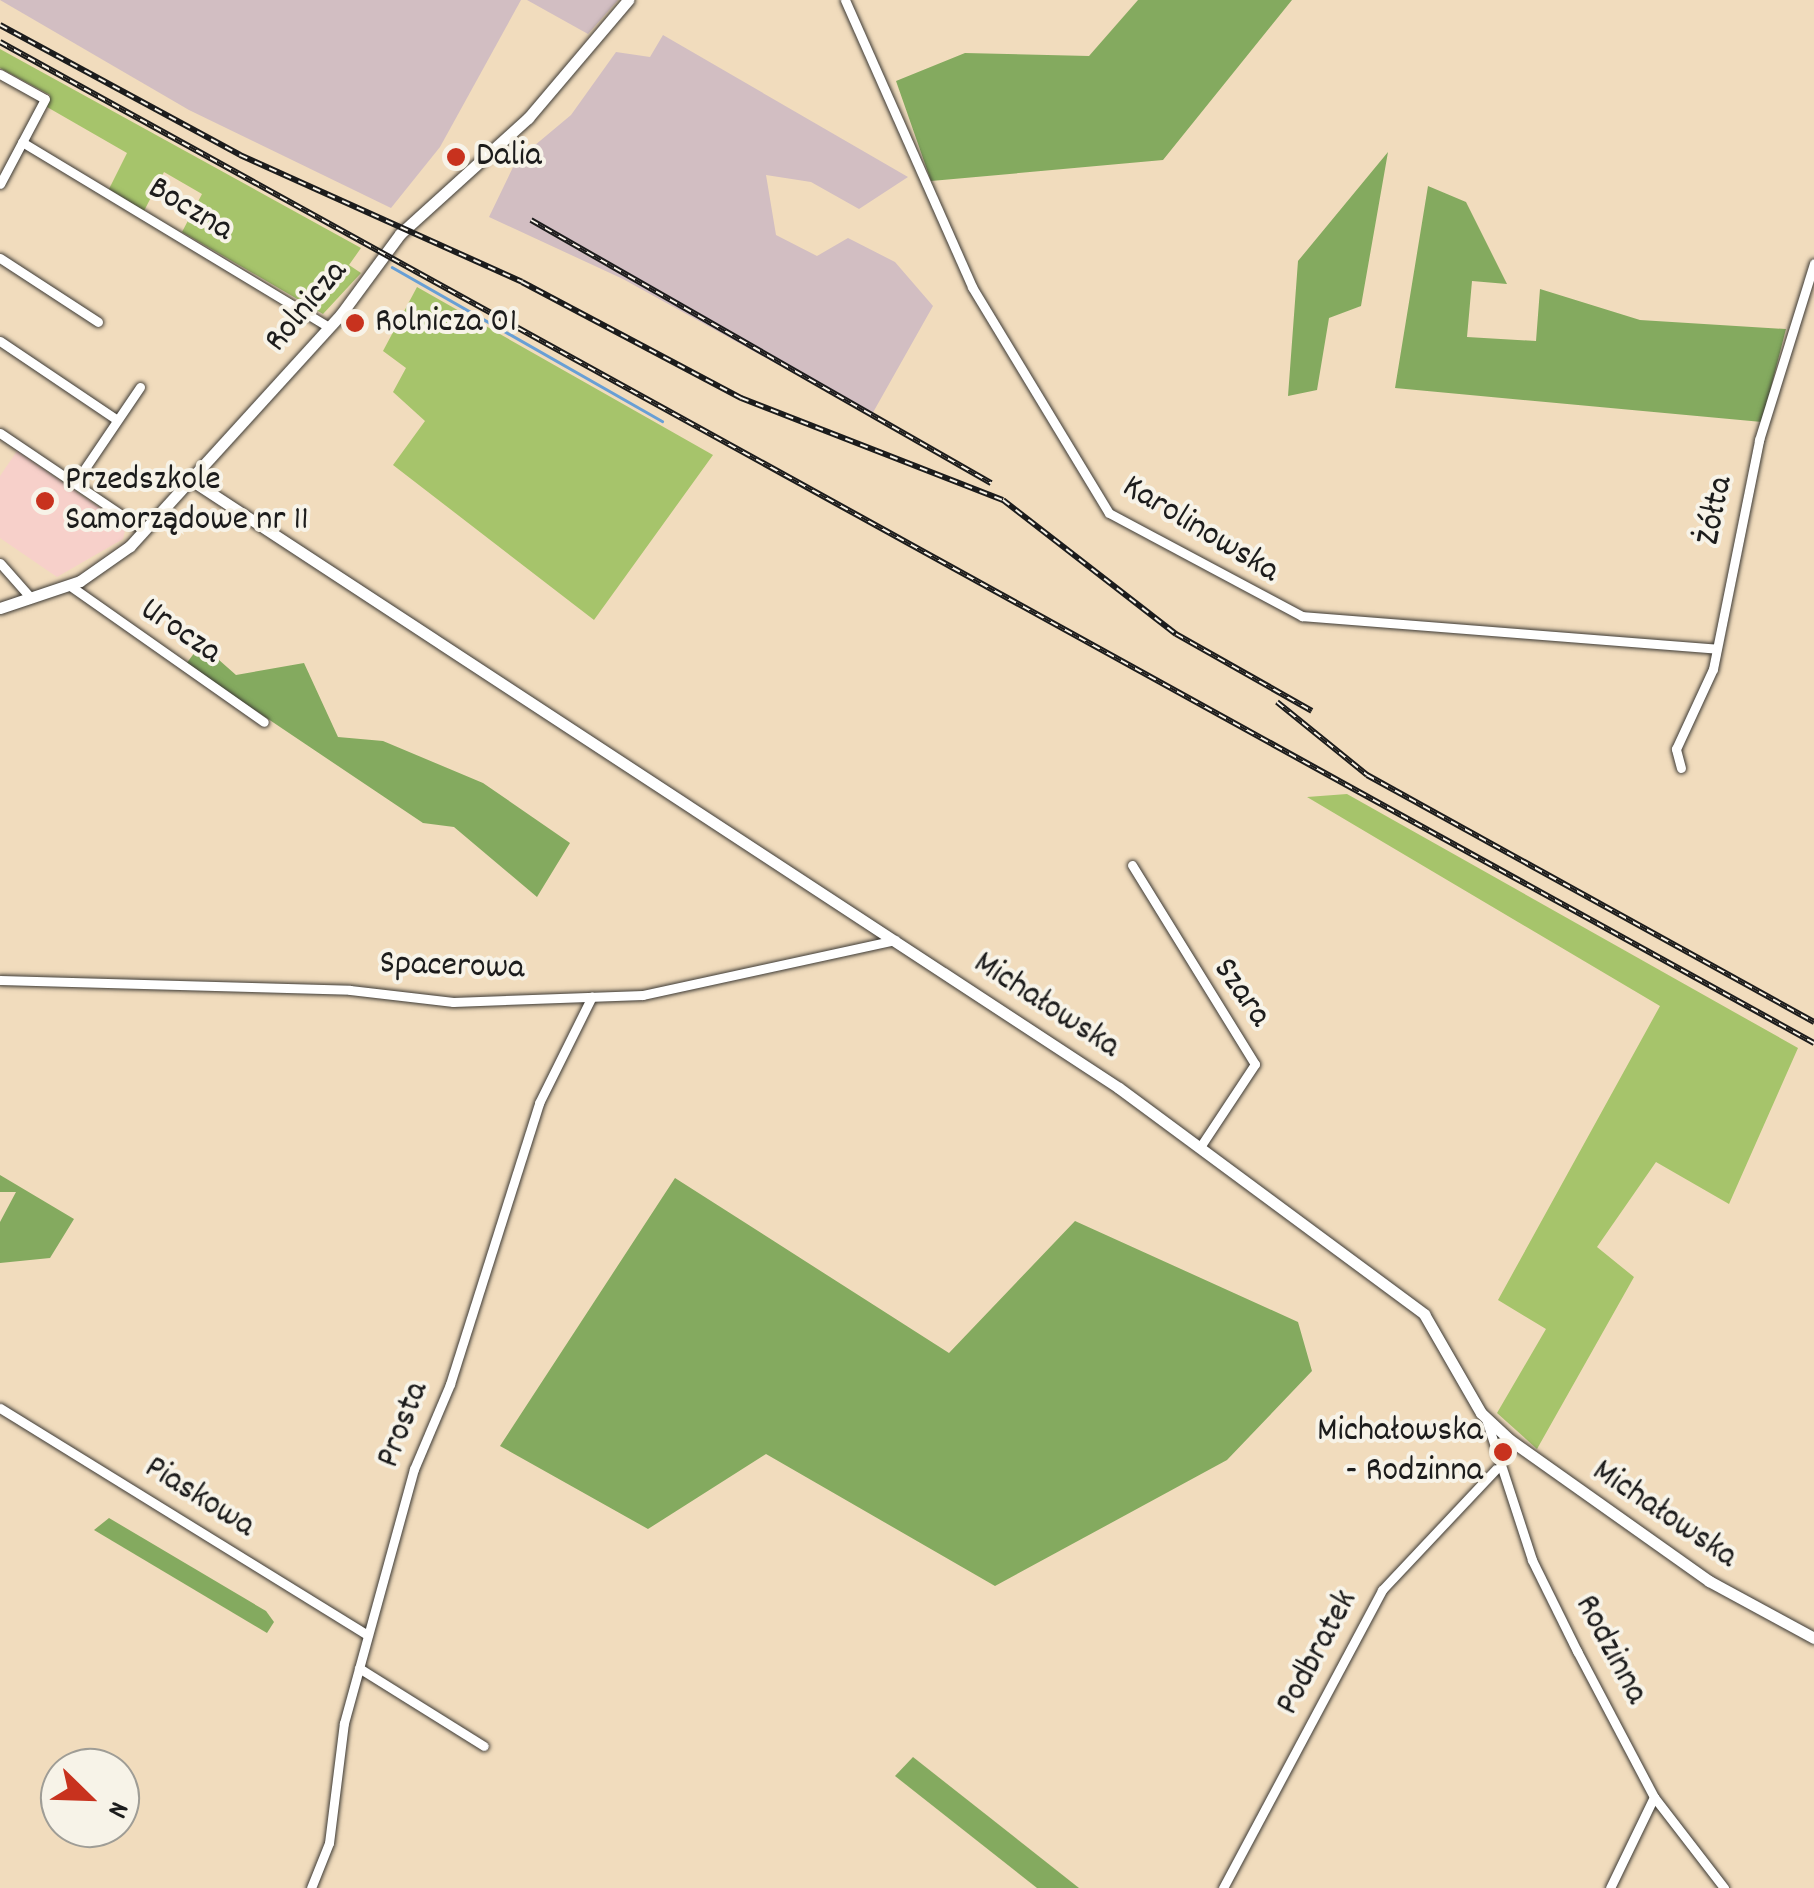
<!DOCTYPE html>
<meta charset="utf-8">
<style>
body{margin:0}
#map{position:relative;width:1814px;height:1888px;overflow:hidden;background:#f1dcbd;font-family:Dekko,sans-serif}
div>[style]{position:absolute}
.built>*{inset:0;background:#f7d0ca}
.industrial>*{inset:0;background:#d2bec2}
.green>*{inset:0;background:#a6c46b}
.forest>*{inset:0;background:#84aa5f}
.stream>*{height:2.5px;margin:-1.25px;padding:0 1.25px;transform-origin:1.25px;border-radius:1.25px;background:#689fd5}
.roads{filter:drop-shadow(0 0 2px #3c3934) drop-shadow(0 0 2px #3c3934)}
.minor>*{height:9px;margin:-4.5px;padding:0 4.5px;transform-origin:4.5px;border-radius:4.5px;background:#fff}
.tertiary>*{height:11px;margin:-5.5px;padding:0 5.5px;transform-origin:5.5px;border-radius:5.5px;background:#fff}
.rail>*{height:6px;margin-top:-3px;transform-origin:0;background:repeating-linear-gradient(90deg,#f7f3e8 0 8px,#1c1c1c 0 16px);box-sizing:border-box;border-block:2px solid #1c1c1c}
.dots>*{width:28px;height:28px;translate:-50% -50%;box-sizing:border-box;border:5px solid #f7f3e8;border-radius:50%}
span{translate:-50% -50%;white-space:nowrap;text-align:center;line-height:1.15;-webkit-text-stroke:8px #f7f3e8;paint-order:stroke}
.poi-label{font-size:35px;color:#1c1c1c}
.left{translate:0 -50%;text-align:left}
.right{translate:-100% -50%;text-align:right}
.street-label{font-size:35px;color:#1c1c1c}
.north{position:absolute;left:40px;top:1748px;width:100px;height:100px;box-sizing:border-box;background:#f7f3e8;border:2px solid #9f9d96;border-radius:50%;rotate:113deg;font-size:28px;font-weight:700;line-height:40px;text-align:center;color:#1c1c1c}
.north::after{content:'';display:block;margin:auto;width:35px;height:45px;background:#c8321e;clip-path:polygon(50% 0,100% 100%,50% 72%,0 100%)}
</style>
<div id="map">
<div class="built">
<i style="clip-path:polygon(17px 451px,126px 526px,123px 539px,57px 577px,0 538px,0 476px)"></i>
</div>
<div class="industrial">
<i style="clip-path:polygon(0 0,521px 0,440px 147px,391px 208px,189px 110px)"></i>
<i style="clip-path:polygon(527px 0,618px 0,588px 34px)"></i>
<i style="clip-path:polygon(663px 35px,908px 177px,859px 209px,811px 182px,766px 175px,776px 235px,817px 256px,848px 238px,895px 262px,933px 306px,871px 416px,623px 279px,489px 217px,516px 161px,571px 115px,616px 52px,650px 57px)"></i>
</div>
<div class="green">
<i style="clip-path:polygon(0 49px,361px 248px,349px 265px,361px 273px,323px 314px,182px 232px,202px 194px,164px 172px,144px 211px,109px 189px,127px 153px,47px 107px,50px 95px,0 68px)"></i>
<i style="clip-path:polygon(417px 287px,713px 455px,594px 620px,393px 465px,425px 421px,393px 392px,406px 368px,383px 351px)"></i>
<i style="clip-path:polygon(1347px 794px,1798px 1048px,1729px 1204px,1656px 1162px,1597px 1247px,1634px 1277px,1537px 1449px,1497px 1413px,1546px 1329px,1498px 1300px,1660px 1006px,1307px 797px)"></i>
</div>
<div class="forest">
<i style="clip-path:polygon(1138px 0,1292px 0,1163px 160px,931px 181px,896px 81px,965px 53px,1089px 56px)"></i>
<i style="clip-path:polygon(1388px 152px,1361px 306px,1329px 318px,1317px 390px,1288px 396px,1298px 261px)"></i>
<i style="clip-path:polygon(1428px 186px,1466px 202px,1507px 284px,1472px 281px,1467px 337px,1536px 341px,1540px 289px,1640px 320px,1786px 329px,1762px 422px,1395px 388px)"></i>
<i style="clip-path:polygon(201px 644px,236px 675px,304px 663px,338px 737px,383px 741px,483px 783px,570px 843px,537px 897px,454px 827px,423px 823px,186px 664px)"></i>
<i style="clip-path:polygon(0 1175px,74px 1219px,50px 1258px,0 1263px,0 1222px,16px 1192px,0 1192px)"></i>
<i style="clip-path:polygon(675px 1178px,949px 1353px,1075px 1221px,1298px 1322px,1312px 1371px,1227px 1460px,995px 1586px,766px 1454px,648px 1529px,500px 1446px)"></i>
<i style="clip-path:polygon(109px 1518px,266px 1611px,274px 1622px,267px 1633px,94px 1530px)"></i>
<i style="clip-path:polygon(913px 1757px,1079px 1888px,1037px 1888px,895px 1776px)"></i>
</div>
<div class="stream">
<i style="left:392px;top:267px;width:311px;rotate:29.7deg"></i>
</div>
<div class="roads">
<div class="minor">
<i style="left:845px;top:0;width:314px;rotate:66.1deg"></i>
<i style="left:972px;top:287px;width:264px;rotate:58.8deg"></i>
<i style="left:1109px;top:513px;width:219px;rotate:28.1deg"></i>
<i style="left:1302px;top:616px;width:412px;rotate:4.5deg"></i>
<i style="left:0;top:74px;width:51px;rotate:29.1deg"></i>
<i style="left:45px;top:99px;width:96px;rotate:117.9deg"></i>
<i style="left:22px;top:142px;width:358px;rotate:31.1deg"></i>
<i style="left:0;top:258px;width:117px;rotate:33.1deg"></i>
<i style="left:0;top:341px;width:141px;rotate:34deg"></i>
<i style="left:0;top:433px;width:174px;rotate:34deg"></i>
<i style="left:75px;top:483px;width:116px;rotate:-55.9deg"></i>
<i style="left:0;top:563px;width:47px;rotate:48.5deg"></i>
<i style="left:69px;top:585px;width:238px;rotate:35.1deg"></i>
<i style="left:1681px;top:768px;width:20px;rotate:-105deg"></i>
<i style="left:1676px;top:749px;width:88px;rotate:-65.2deg"></i>
<i style="left:1713px;top:669px;width:234px;rotate:-78.6deg"></i>
<i style="left:1759px;top:440px;width:185px;rotate:-72.7deg"></i>
<i style="left:1132px;top:865px;width:234px;rotate:58.3deg"></i>
<i style="left:1255px;top:1064px;width:100px;rotate:123.5deg"></i>
<i style="left:0;top:980px;width:350px;rotate:1.6deg"></i>
<i style="left:350px;top:990px;width:104px;rotate:6.6deg"></i>
<i style="left:453px;top:1002px;width:190px;rotate:-2.1deg"></i>
<i style="left:643px;top:995px;width:258px;rotate:-12.3deg"></i>
<i style="left:0;top:1408px;width:432px;rotate:31.7deg"></i>
<i style="left:1486px;top:1419px;width:148px;rotate:71.9deg"></i>
<i style="left:1532px;top:1560px;width:102px;rotate:63.7deg"></i>
<i style="left:1577px;top:1651px;width:165px;rotate:62.2deg"></i>
<i style="left:1654px;top:1797px;width:115px;rotate:52.4deg"></i>
<i style="left:359px;top:1668px;width:147px;rotate:32deg"></i>
<i style="left:311px;top:1888px;width:48px;rotate:-68.2deg"></i>
<i style="left:329px;top:1843px;width:121px;rotate:-82.9deg"></i>
<i style="left:344px;top:1723px;width:263px;rotate:-74.6deg"></i>
<i style="left:414px;top:1469px;width:92px;rotate:-67deg"></i>
<i style="left:450px;top:1384px;width:295px;rotate:-72.4deg"></i>
<i style="left:539px;top:1103px;width:119px;rotate:-63.6deg"></i>
<i style="left:1223px;top:1888px;width:338px;rotate:-61.9deg"></i>
<i style="left:1382px;top:1590px;width:166px;rotate:-46.7deg"></i>
<i style="left:1610px;top:1888px;width:101px;rotate:-64.2deg"></i>
</div>
<div class="tertiary">
<i style="left:191px;top:480px;width:1109px;rotate:33.23deg"></i>
<i style="left:1119px;top:1088px;width:380px;rotate:36.5deg"></i>
<i style="left:1424px;top:1314px;width:114px;rotate:60.1deg"></i>
<i style="left:1481px;top:1413px;width:40px;rotate:43deg"></i>
<i style="left:1510px;top:1440px;width:244px;rotate:35.3deg"></i>
<i style="left:1709px;top:1581px;width:119px;rotate:28.5deg"></i>
<i style="left:0;top:608px;width:84px;rotate:-18.6deg"></i>
<i style="left:80px;top:581px;width:61px;rotate:-35deg"></i>
<i style="left:130px;top:546px;width:314px;rotate:-47.7deg"></i>
<i style="left:341px;top:314px;width:99px;rotate:-53.6deg"></i>
<i style="left:400px;top:234px;width:173px;rotate:-42.2deg"></i>
<i style="left:528px;top:118px;width:155px;rotate:-49.7deg"></i>
</div>
</div>
<div class="rail">
<i style="left:0;top:25px;width:273px;rotate:28.4deg"></i>
<i style="left:240px;top:155px;width:309px;rotate:24.2deg"></i>
<i style="left:522px;top:282px;width:248px;rotate:27.9deg"></i>
<i style="left:741px;top:398px;width:281px;rotate:21.3deg"></i>
<i style="left:1003px;top:500px;width:219px;rotate:37.8deg"></i>
<i style="left:1176px;top:634px;width:156px;rotate:29.5deg"></i>
<i style="left:0;top:42px;width:2072px;rotate:28.89deg"></i>
<i style="left:531px;top:220px;width:530px;rotate:29.76deg"></i>
<i style="left:1277px;top:702px;width:116px;rotate:39deg"></i>
<i style="left:1367px;top:775px;width:511px;rotate:28.92deg"></i>
</div>
<div class="dots">
<i style="left:456px;top:157px;background:#c8321e"></i>
<i style="left:355px;top:323px;background:#c8321e"></i>
<i style="left:45px;top:501px;background:#c8321e"></i>
<i style="left:1503px;top:1452px;background:#c8321e"></i>
</div>
<div class="poi-label">
<span class="left" style="left:476px;top:157px">Dalia</span>
<span class="left" style="left:375px;top:323px">Rolnicza 01</span>
<span class="left" style="left:65px;top:501px">Przedszkole<br>Samorządowe nr 11</span>
<span class="right" style="left:1483px;top:1452px">Michałowska<br>- Rodzinna</span>
</div>
<div class="street-label">
<span style="left:190px;top:210px;rotate:31deg">Boczna</span>
<span style="left:307px;top:307px;rotate:-50deg">Rolnicza</span>
<span style="left:1716px;top:511px;rotate:-78deg">Żółta</span>
<span style="left:1200px;top:530px;rotate:31deg">Karolinowska</span>
<span style="left:180px;top:632px;rotate:34deg">Urocza</span>
<span style="left:452px;top:967px;rotate:2deg">Spacerowa</span>
<span style="left:1241px;top:993px;rotate:55deg">Szara</span>
<span style="left:1046px;top:1006px;rotate:33deg">Michałowska</span>
<span style="left:404px;top:1425px;rotate:-69deg">Prosta</span>
<span style="left:199px;top:1498px;rotate:32deg">Piaskowa</span>
<span style="left:1664px;top:1515px;rotate:34deg">Michałowska</span>
<span style="left:1610px;top:1650px;rotate:62deg">Rodzinna</span>
<span style="left:1318px;top:1653px;rotate:-62deg">Podbratek</span>
</div>
<div class="north">N</div>
</div>
